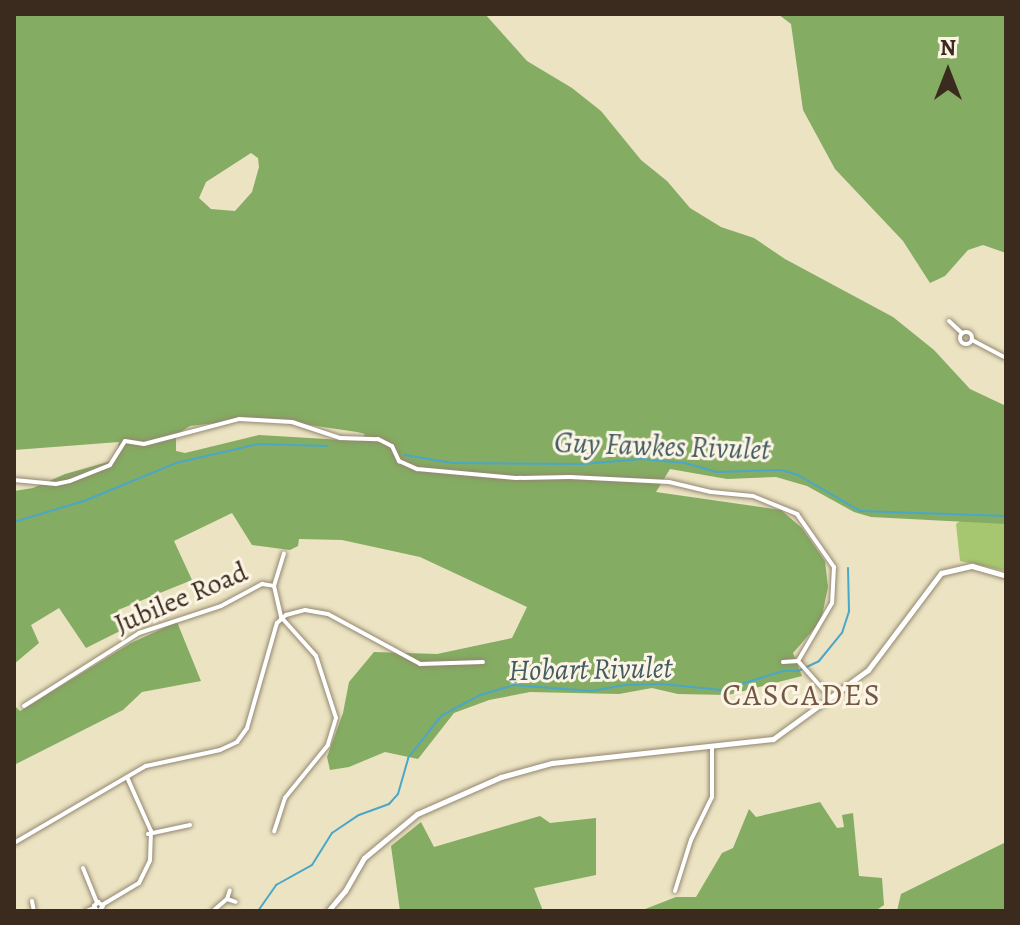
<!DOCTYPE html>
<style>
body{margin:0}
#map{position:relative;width:1020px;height:925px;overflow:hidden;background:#ebe3c2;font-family:Alegreya,serif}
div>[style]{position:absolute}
.green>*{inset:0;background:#a6c76f}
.forest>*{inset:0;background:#84ac62}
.stream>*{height:2px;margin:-1px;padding:0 1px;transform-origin:1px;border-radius:1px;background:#4aa7c8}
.roads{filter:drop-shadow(0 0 2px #938670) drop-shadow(0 0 2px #938670)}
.minor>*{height:4px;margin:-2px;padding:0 2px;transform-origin:2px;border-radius:2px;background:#fff}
.minor>.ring{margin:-2px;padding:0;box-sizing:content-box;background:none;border:4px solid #fff;border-radius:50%}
.tertiary>*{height:5px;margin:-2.5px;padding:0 2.5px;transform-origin:2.5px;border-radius:2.5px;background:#fff}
span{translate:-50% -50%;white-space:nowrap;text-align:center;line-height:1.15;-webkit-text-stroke:6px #fcf5e5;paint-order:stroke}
.street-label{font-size:28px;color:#3b2a1e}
.water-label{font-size:30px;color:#415c62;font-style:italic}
.neighbourhood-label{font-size:30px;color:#725742;letter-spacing:2px}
.frame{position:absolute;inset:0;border:16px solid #3b2a1e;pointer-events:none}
.north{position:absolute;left:908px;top:32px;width:80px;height:80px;-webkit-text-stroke:6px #fcf5e5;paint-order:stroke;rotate:0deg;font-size:22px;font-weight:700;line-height:32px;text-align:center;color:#3b2a1e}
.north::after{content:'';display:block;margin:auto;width:28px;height:36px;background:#3b2a1e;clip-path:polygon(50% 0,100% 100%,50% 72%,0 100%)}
</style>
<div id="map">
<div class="green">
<i style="clip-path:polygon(1006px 517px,1006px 571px,960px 561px,956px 524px,963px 519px)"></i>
</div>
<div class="forest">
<i style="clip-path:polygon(evenodd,14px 14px,485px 14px,527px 61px,572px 88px,601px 111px,641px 160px,667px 181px,690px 208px,721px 227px,754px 238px,785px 259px,893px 317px,934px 350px,970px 389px,1006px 406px,1006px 524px,871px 517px,854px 512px,807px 486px,776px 477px,727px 479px,670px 469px,656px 492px,781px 510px,802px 528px,825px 561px,828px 587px,821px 621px,793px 653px,802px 676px,728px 695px,678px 694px,652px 688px,619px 694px,530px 692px,489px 700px,454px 713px,418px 759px,385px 752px,349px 767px,330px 770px,327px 757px,343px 713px,349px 682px,374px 652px,437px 654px,512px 638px,527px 607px,420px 557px,342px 540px,299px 539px,298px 546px,290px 550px,252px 545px,232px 513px,174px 541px,192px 580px,118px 610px,126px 628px,86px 648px,59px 608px,31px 625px,39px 643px,14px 664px,14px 491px,33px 488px,65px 474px,115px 460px,119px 442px,14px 450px,14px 14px,251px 153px,258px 158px,259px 167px,252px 192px,235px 211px,211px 209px,199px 198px,206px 182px,251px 153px,14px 14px,262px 418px,357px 432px,365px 434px,360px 441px,259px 435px,185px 453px,176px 451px,176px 435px,190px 426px,262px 418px)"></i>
<i style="clip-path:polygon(778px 14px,1006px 14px,1006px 253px,983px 245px,968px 250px,945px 276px,930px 283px,903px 241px,835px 169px,803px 110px,791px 24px)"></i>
<i style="clip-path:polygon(177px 622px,201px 681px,142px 692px,123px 710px,14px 765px,14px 705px,20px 711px,131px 643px)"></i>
<i style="clip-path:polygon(820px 802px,837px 828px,844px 827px,842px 815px,853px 813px,859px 876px,882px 878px,884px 905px,875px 911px,640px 911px,676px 897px,696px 897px,722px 853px,733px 848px,749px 809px,756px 817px)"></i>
<i style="clip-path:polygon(540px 816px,550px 823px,596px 818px,596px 875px,534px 888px,543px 911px,400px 911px,391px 846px,421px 822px,434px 847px)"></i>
<i style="clip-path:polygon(1006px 842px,1006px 911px,897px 911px,901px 894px)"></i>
</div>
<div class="stream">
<i style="left:405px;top:455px;width:48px;rotate:9.7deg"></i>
<i style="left:452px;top:463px;width:131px;rotate:0.4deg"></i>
<i style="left:583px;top:464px;width:59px;rotate:-4.8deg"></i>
<i style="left:642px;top:459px;width:43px;rotate:5.3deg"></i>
<i style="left:685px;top:463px;width:32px;rotate:16deg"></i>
<i style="left:716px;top:472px;width:65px;rotate:-1.8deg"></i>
<i style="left:781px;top:470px;width:18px;rotate:16deg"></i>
<i style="left:798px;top:475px;width:72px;rotate:30.1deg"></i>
<i style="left:860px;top:511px;width:146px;rotate:2deg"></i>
<i style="left:14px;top:522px;width:73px;rotate:-16.7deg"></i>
<i style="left:84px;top:501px;width:100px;rotate:-22.4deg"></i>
<i style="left:176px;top:463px;width:84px;rotate:-13deg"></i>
<i style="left:258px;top:444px;width:69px;rotate:1.7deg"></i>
<i style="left:258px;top:911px;width:32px;rotate:-55deg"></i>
<i style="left:276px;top:885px;width:41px;rotate:-29.1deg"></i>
<i style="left:312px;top:865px;width:38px;rotate:-58deg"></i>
<i style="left:332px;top:833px;width:32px;rotate:-34deg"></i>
<i style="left:359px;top:815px;width:32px;rotate:-20deg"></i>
<i style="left:389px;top:804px;width:13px;rotate:-48deg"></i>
<i style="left:398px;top:794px;width:37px;rotate:-74deg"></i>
<i style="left:408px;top:758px;width:53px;rotate:-51.8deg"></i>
<i style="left:441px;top:716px;width:44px;rotate:-28.3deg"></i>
<i style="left:480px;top:695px;width:35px;rotate:-16deg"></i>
<i style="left:514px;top:685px;width:77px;rotate:4.5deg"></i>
<i style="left:591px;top:691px;width:34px;rotate:-10deg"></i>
<i style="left:624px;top:685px;width:38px;rotate:-2deg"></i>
<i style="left:662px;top:684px;width:60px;rotate:5.7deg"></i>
<i style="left:722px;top:690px;width:64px;rotate:-17.3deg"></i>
<i style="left:783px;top:671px;width:15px"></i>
<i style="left:798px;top:671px;width:23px;rotate:-25deg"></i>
<i style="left:819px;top:661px;width:36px;rotate:-51deg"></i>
<i style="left:842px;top:633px;width:23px;rotate:-72deg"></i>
<i style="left:849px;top:611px;width:43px;rotate:-91.3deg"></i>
</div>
<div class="roads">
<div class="minor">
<i style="left:949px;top:321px;width:18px;rotate:43deg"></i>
<i class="ring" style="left:960px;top:332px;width:8px;height:8px"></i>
<i style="left:972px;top:340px;width:38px;rotate:28deg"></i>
<i style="left:14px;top:480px;width:42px;rotate:5.4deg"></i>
<i style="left:56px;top:484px;width:14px;rotate:-12deg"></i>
<i style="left:70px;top:481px;width:43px;rotate:-21.8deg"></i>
<i style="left:110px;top:465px;width:28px;rotate:-58deg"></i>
<i style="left:125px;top:441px;width:19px;rotate:9deg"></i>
<i style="left:144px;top:444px;width:98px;rotate:-14.7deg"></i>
<i style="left:239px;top:419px;width:53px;rotate:3.2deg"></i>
<i style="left:292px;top:422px;width:51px;rotate:18.4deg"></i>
<i style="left:340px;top:438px;width:38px;rotate:2deg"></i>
<i style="left:378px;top:439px;width:16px;rotate:27deg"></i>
<i style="left:392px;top:446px;width:17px;rotate:65deg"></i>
<i style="left:399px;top:461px;width:20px;rotate:24deg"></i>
<i style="left:417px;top:469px;width:99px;rotate:5.2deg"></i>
<i style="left:516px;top:478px;width:54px;rotate:-1.1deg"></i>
<i style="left:570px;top:477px;width:99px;rotate:2.9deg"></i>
<i style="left:669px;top:482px;width:43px;rotate:13.4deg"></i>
<i style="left:711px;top:492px;width:42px;rotate:5.4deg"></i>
<i style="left:753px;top:496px;width:48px;rotate:22.2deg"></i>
<i style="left:797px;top:514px;width:65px;rotate:55.1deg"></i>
<i style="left:834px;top:567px;width:36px;rotate:93deg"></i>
<i style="left:832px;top:603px;width:67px;rotate:120.4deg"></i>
<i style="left:798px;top:661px;width:48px;rotate:48.4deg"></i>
<i style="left:274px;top:586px;width:32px;rotate:77deg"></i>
<i style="left:281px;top:617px;width:52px;rotate:48.1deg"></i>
<i style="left:316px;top:656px;width:65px;rotate:72.1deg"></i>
<i style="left:336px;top:718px;width:28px;rotate:107deg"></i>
<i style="left:328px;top:745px;width:68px;rotate:129.1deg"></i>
<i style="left:285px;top:798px;width:35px;rotate:108deg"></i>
<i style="left:783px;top:662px;width:15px;rotate:-4deg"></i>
<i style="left:24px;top:706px;width:136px;rotate:-32.4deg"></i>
<i style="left:139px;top:633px;width:86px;rotate:-18.2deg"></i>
<i style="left:221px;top:606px;width:47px;rotate:-28.2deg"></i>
<i style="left:262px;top:584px;width:12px;rotate:9deg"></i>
<i style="left:274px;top:586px;width:34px;rotate:-73deg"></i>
<i style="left:148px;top:834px;width:43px;rotate:-12.1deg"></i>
<i style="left:14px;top:843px;width:153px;rotate:-30.3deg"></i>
<i style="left:146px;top:766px;width:76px;rotate:-12.2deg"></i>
<i style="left:220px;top:750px;width:19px;rotate:-25deg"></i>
<i style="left:237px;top:742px;width:17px;rotate:-54deg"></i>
<i style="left:247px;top:728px;width:109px;rotate:-74.1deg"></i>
<i style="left:277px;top:623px;width:12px;rotate:-42deg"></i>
<i style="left:286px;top:615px;width:20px;rotate:-15deg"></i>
<i style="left:305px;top:610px;width:23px;rotate:10deg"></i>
<i style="left:328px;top:614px;width:105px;rotate:28.5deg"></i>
<i style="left:420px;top:664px;width:63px;rotate:-1.8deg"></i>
<i style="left:83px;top:868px;width:38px;rotate:68deg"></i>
<i style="left:675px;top:891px;width:53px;rotate:-72.6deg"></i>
<i style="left:691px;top:840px;width:48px;rotate:-64deg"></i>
<i style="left:712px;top:797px;width:50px;rotate:-90deg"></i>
<i style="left:227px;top:899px;width:9px;rotate:18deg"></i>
<i style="left:32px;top:901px;width:10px;rotate:79deg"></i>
<i style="left:102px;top:905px;width:43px;rotate:-30.7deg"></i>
<i style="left:139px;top:883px;width:25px;rotate:-64deg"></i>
<i style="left:150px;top:860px;width:29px;rotate:-88deg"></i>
<i style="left:151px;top:831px;width:59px;rotate:-114deg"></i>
<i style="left:86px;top:911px;width:9px;rotate:-21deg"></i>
<i style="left:97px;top:911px;width:6px;rotate:-121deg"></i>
<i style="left:94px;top:906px;width:6px;rotate:-45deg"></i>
<i style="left:98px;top:902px;width:6px;rotate:39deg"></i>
<i style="left:103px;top:906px;width:6px;rotate:129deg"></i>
<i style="left:213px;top:911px;width:18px;rotate:-41deg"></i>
<i style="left:227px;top:899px;width:9px;rotate:-72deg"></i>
</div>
<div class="tertiary">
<i style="left:328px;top:911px;width:26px;rotate:-50deg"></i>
<i style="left:345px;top:891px;width:38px;rotate:-60deg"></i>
<i style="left:364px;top:858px;width:69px;rotate:-39.7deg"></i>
<i style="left:417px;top:814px;width:92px;rotate:-23.8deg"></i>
<i style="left:501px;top:777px;width:53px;rotate:-15.4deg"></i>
<i style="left:552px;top:763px;width:222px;rotate:-6.2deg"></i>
<i style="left:773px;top:739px;width:117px;rotate:-36deg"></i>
<i style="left:868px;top:670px;width:121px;rotate:-53deg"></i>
<i style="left:941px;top:573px;width:32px;rotate:-13deg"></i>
<i style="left:972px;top:566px;width:35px;rotate:16deg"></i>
</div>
</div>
<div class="street-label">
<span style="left:181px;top:598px;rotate:-23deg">Jubilee Road</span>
</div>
<div class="water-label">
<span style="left:662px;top:446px;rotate:2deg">Guy Fawkes Rivulet</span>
<span style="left:590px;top:669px;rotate:-1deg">Hobart Rivulet</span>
</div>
<div class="neighbourhood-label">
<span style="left:802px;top:695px">CASCADES</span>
</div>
<div class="frame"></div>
<div class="north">N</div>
</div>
